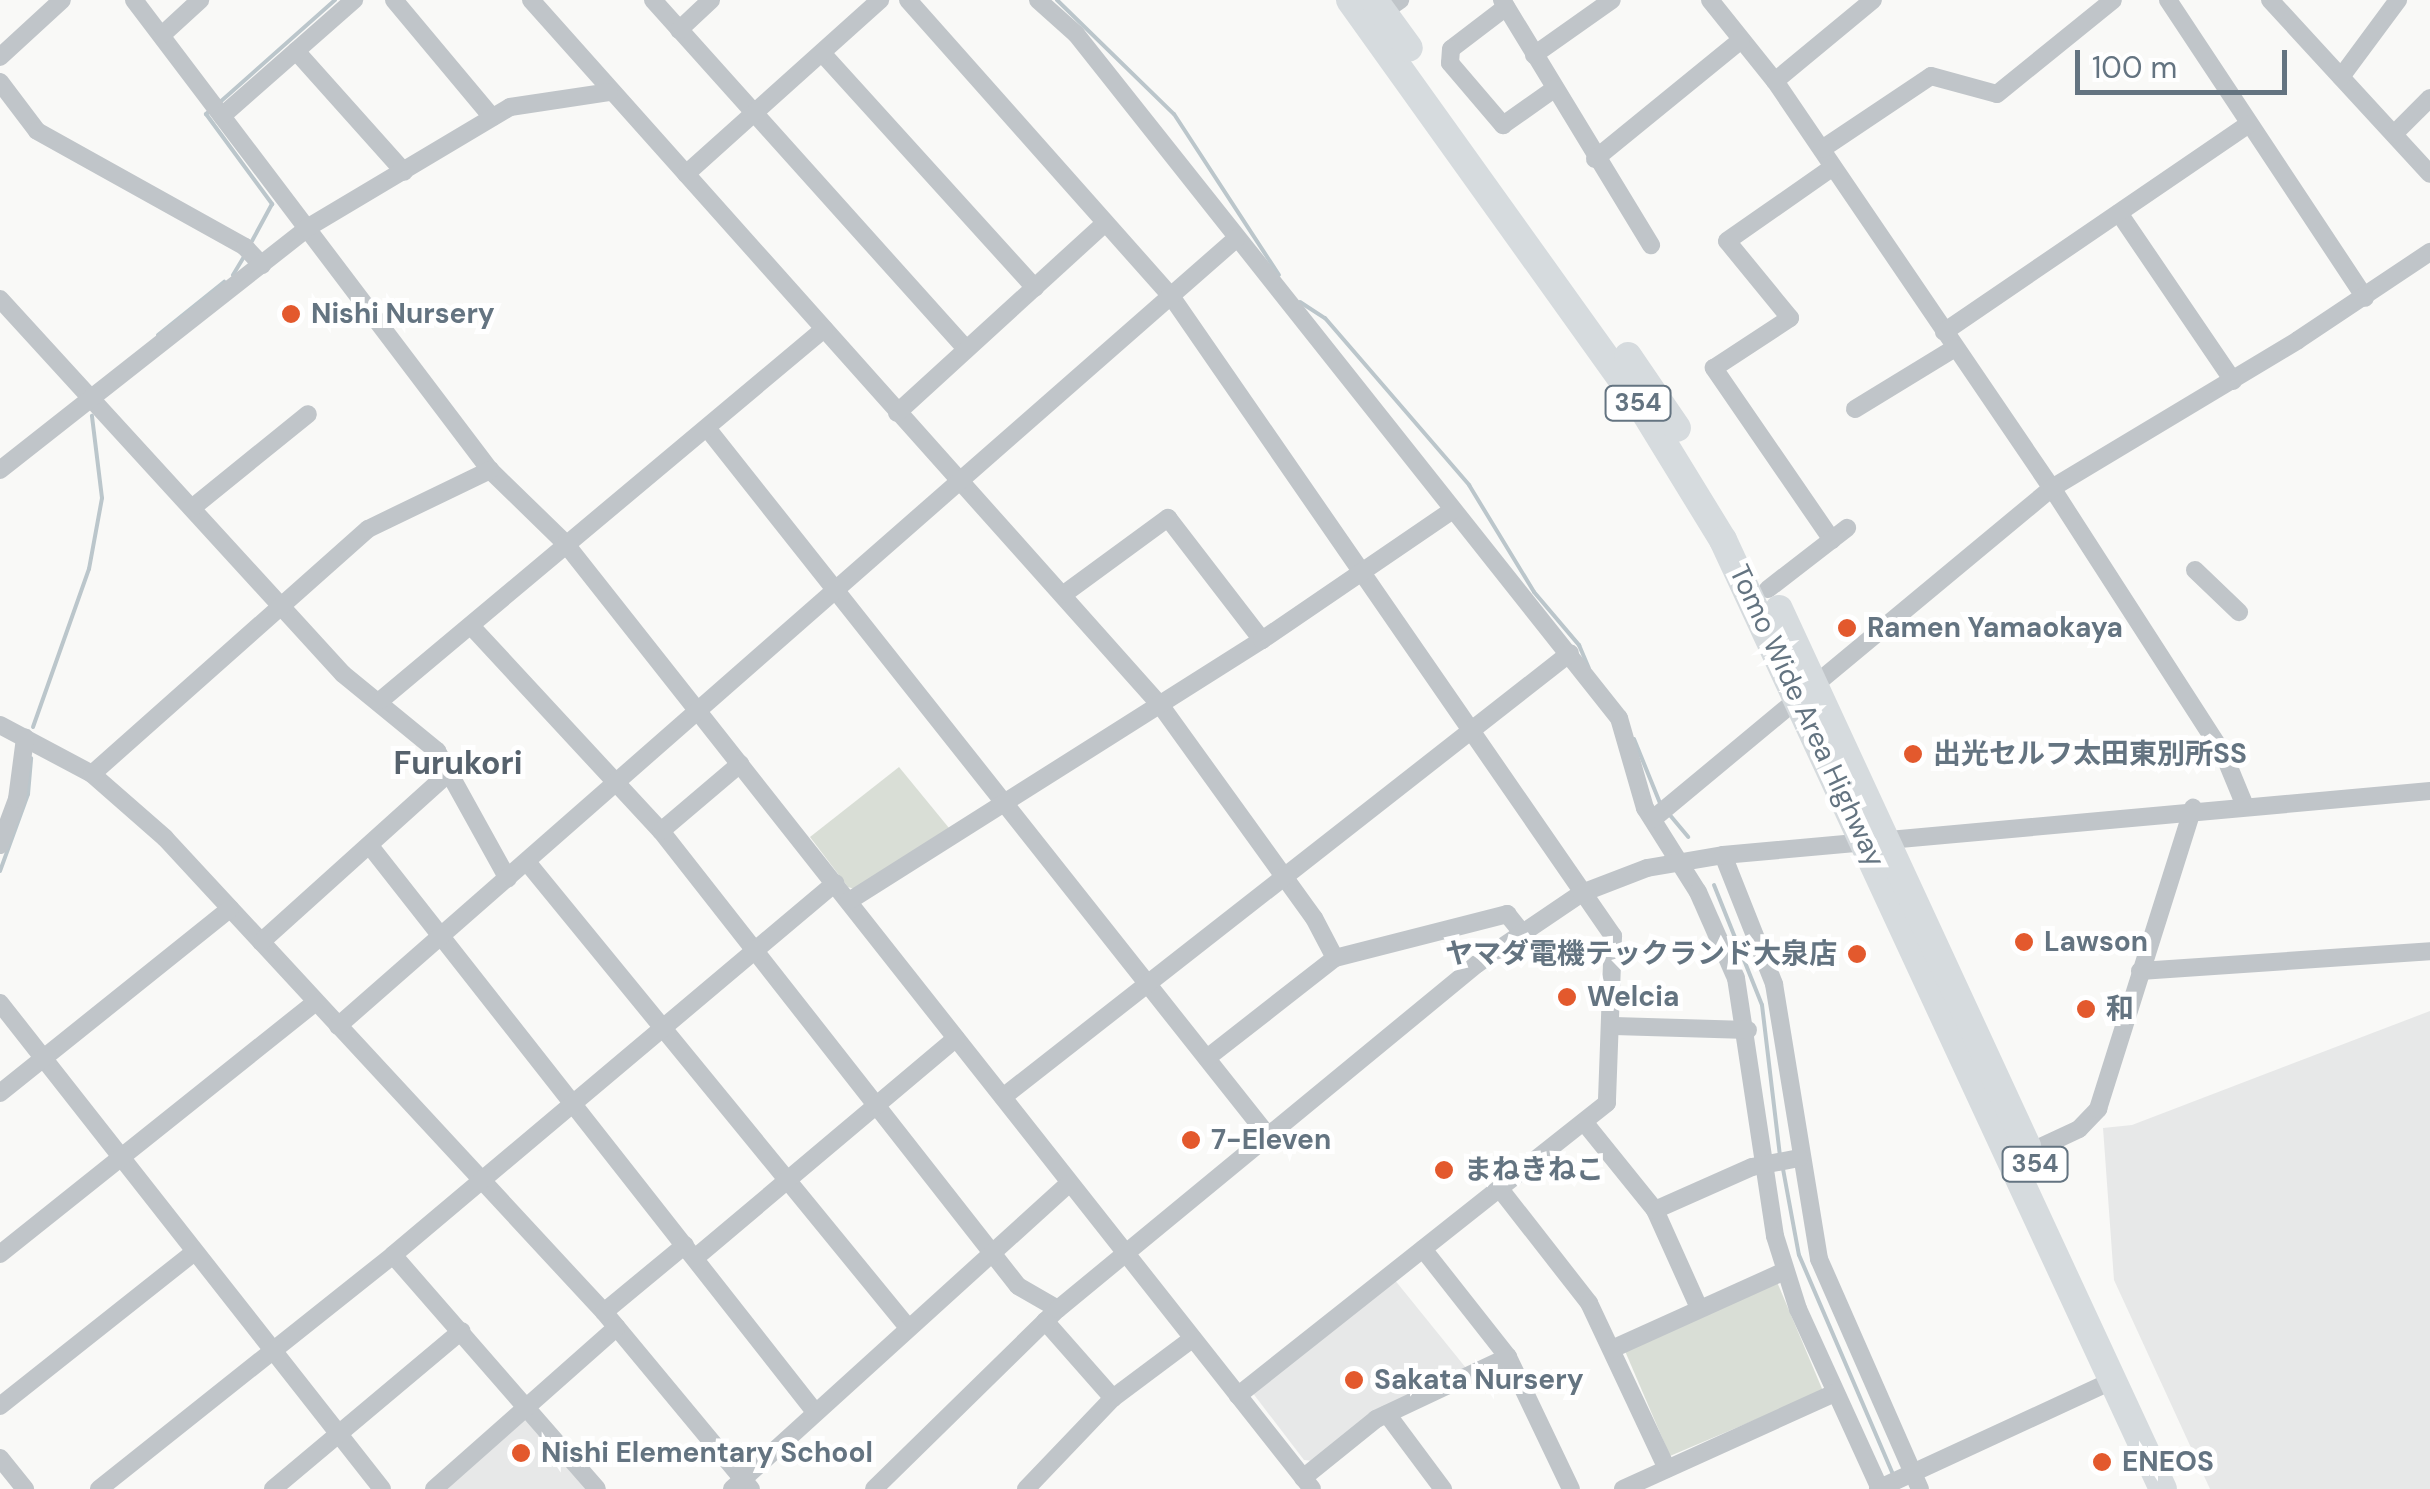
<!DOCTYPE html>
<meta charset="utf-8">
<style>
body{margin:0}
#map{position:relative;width:2430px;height:1489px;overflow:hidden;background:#f9f9f7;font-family:"DM Sans","Noto Sans JP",sans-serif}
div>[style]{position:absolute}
.built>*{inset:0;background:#e7e8e8}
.green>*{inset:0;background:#d9ded6}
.stream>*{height:4px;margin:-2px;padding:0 2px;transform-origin:2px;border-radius:2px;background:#bbc6cb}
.minor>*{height:18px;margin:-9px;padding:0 9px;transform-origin:9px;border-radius:9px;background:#c0c5c9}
.highway>*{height:28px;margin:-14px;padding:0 14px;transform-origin:14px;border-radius:14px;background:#d6dbde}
.dots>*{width:28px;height:28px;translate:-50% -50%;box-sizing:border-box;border:5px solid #fff;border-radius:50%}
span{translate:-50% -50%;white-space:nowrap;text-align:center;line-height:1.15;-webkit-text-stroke:10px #fff;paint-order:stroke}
.shield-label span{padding:2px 8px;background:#fff;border:2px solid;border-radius:8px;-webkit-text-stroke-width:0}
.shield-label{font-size:25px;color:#647481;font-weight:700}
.poi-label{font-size:28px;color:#647481;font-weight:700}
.left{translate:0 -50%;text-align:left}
.right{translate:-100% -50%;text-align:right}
.street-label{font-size:28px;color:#647481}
.quarter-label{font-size:32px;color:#56626d;font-weight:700}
.scale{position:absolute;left:2075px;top:50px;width:212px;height:45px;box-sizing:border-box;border:5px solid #647481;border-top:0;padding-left:12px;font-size:30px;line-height:35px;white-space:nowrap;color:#647481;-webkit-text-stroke:8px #fff;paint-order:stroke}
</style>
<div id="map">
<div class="built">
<i style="clip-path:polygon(2430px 1011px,2430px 1489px,2210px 1489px,2114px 1280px,2103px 1128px,2132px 1125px)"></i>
<i style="clip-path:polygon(1394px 1279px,1466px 1368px,1314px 1461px,1304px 1460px,1252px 1392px)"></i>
<i style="clip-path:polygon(527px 1417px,587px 1489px,444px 1489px)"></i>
</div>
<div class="green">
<i style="clip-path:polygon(899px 767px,949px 828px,858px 890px,848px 887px,810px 837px)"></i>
<i style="clip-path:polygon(1777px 1282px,1823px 1391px,1670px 1456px,1625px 1351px)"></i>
</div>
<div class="stream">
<i style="left:1057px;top:0;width:163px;rotate:44.3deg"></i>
<i style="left:1174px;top:114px;width:192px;rotate:56.9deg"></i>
<i style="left:219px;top:103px;width:155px;rotate:-41.6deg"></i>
<i style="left:212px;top:109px;width:8px;rotate:140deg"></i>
<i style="left:206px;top:114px;width:112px;rotate:53.7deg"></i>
<i style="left:272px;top:204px;width:42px;rotate:118.4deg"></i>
<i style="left:233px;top:275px;width:23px;rotate:-59deg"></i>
<i style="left:1300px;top:302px;width:30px;rotate:33deg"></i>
<i style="left:1325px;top:318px;width:221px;rotate:49.2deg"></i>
<i style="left:1469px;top:485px;width:125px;rotate:58.7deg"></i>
<i style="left:1534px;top:592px;width:70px;rotate:49.7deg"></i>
<i style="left:1579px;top:645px;width:25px;rotate:67deg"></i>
<i style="left:158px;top:335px;width:85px;rotate:-38.8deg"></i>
<i style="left:33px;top:727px;width:168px;rotate:-70.5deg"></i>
<i style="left:89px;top:569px;width:72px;rotate:-79.6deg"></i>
<i style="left:102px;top:498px;width:83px;rotate:-97deg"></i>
<i style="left:1634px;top:739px;width:69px;rotate:67.9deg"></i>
<i style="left:1669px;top:814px;width:30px;rotate:50deg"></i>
<i style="left:0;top:871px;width:82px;rotate:-70deg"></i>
<i style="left:28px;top:794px;width:36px;rotate:-85deg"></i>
<i style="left:1714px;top:885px;width:129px;rotate:68.2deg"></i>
<i style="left:1762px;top:1005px;width:151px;rotate:83.2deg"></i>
<i style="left:1783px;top:1169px;width:87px;rotate:79.5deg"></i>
<i style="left:1799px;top:1255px;width:238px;rotate:66.8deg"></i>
</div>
<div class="minor">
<i style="left:134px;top:0;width:590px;rotate:52.86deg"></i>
<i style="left:490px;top:470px;width:105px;rotate:44.2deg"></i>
<i style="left:565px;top:543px;width:1205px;rotate:51.7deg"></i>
<i style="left:394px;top:0;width:153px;rotate:50.1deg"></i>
<i style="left:531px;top:0;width:946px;rotate:48.26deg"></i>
<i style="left:1161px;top:706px;width:261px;rotate:54.2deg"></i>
<i style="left:1314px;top:918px;width:45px;rotate:62.3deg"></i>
<i style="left:653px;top:0;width:469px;rotate:48.1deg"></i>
<i style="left:908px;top:0;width:396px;rotate:48.4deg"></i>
<i style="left:1171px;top:296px;width:778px;rotate:55.37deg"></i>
<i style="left:1613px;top:936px;width:167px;rotate:92.1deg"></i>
<i style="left:1607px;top:1103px;width:471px;rotate:141.6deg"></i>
<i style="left:1038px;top:0;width:51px;rotate:41.8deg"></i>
<i style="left:1076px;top:34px;width:873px;rotate:51.56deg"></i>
<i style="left:1619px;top:718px;width:94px;rotate:73.9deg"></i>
<i style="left:1645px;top:808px;width:99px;rotate:57.8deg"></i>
<i style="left:1698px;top:892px;width:94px;rotate:66.2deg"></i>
<i style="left:1736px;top:978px;width:261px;rotate:81.4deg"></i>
<i style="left:1775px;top:1236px;width:77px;rotate:72.5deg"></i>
<i style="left:1798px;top:1309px;width:198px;rotate:65.5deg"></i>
<i style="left:1502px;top:0;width:287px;rotate:58.7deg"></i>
<i style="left:1710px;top:0;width:104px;rotate:51.3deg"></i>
<i style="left:1775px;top:81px;width:492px;rotate:55.8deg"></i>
<i style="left:2052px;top:488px;width:318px;rotate:57.2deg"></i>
<i style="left:2224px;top:755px;width:55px;rotate:67.6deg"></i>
<i style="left:2168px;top:0;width:357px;rotate:56.5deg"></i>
<i style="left:2270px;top:0;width:236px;rotate:47.4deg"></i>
<i style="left:1506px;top:7px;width:69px;rotate:142.6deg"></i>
<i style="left:1451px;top:49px;width:14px;rotate:94deg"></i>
<i style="left:1450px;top:63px;width:82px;rotate:49.5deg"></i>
<i style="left:1503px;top:125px;width:62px;rotate:-35.2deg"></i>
<i style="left:1383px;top:12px;width:21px;rotate:-35deg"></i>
<i style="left:679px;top:30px;width:44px;rotate:-43.2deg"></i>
<i style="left:162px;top:35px;width:52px;rotate:-42.6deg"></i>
<i style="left:296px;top:51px;width:162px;rotate:48.2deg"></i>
<i style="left:822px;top:53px;width:317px;rotate:47.8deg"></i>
<i style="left:1534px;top:55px;width:95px;rotate:-35.2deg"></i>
<i style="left:0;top:57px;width:84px;rotate:-42.6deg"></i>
<i style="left:2341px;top:77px;width:96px;rotate:-53.5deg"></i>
<i style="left:1775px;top:81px;width:127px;rotate:-39.6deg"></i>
<i style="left:0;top:82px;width:61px;rotate:52.9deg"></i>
<i style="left:37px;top:131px;width:238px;rotate:29.1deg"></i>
<i style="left:245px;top:247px;width:25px;rotate:47deg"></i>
<i style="left:222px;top:116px;width:176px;rotate:-41.3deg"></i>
<i style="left:2394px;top:134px;width:51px;rotate:-45deg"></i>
<i style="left:1822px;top:149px;width:131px;rotate:-33.8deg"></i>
<i style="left:1931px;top:76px;width:68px;rotate:15.3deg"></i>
<i style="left:1997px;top:94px;width:149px;rotate:-39deg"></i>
<i style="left:1595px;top:159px;width:188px;rotate:-39.2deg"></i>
<i style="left:686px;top:174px;width:261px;rotate:-41.9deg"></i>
<i style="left:2119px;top:213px;width:203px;rotate:55.8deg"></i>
<i style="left:0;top:299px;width:508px;rotate:47.55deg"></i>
<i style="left:343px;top:674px;width:122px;rotate:39.3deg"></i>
<i style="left:437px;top:751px;width:146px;rotate:61deg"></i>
<i style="left:1944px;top:332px;width:369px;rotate:-34.3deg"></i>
<i style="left:1855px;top:409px;width:117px;rotate:-31.4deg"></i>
<i style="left:897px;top:413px;width:282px;rotate:-42.4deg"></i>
<i style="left:707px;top:428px;width:905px;rotate:51.6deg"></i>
<i style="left:0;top:470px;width:391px;rotate:-38.2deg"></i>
<i style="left:307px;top:228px;width:236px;rotate:-30.8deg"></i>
<i style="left:510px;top:107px;width:100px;rotate:-8.6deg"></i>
<i style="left:192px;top:508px;width:149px;rotate:-39deg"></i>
<i style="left:1832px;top:540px;width:209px;rotate:-124.5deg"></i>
<i style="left:1714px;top:368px;width:91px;rotate:-33.3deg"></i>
<i style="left:1790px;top:318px;width:99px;rotate:-129.3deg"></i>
<i style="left:1727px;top:241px;width:129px;rotate:-34.9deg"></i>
<i style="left:2195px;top:570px;width:61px;rotate:43.7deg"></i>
<i style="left:1768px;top:589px;width:100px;rotate:-37.7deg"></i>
<i style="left:1064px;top:594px;width:129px;rotate:-36.2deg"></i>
<i style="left:1168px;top:518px;width:154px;rotate:52.4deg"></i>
<i style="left:471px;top:626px;width:280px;rotate:47.2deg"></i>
<i style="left:661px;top:831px;width:578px;rotate:51.88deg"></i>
<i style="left:1018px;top:1286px;width:46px;rotate:29.9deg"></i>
<i style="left:1817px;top:683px;width:305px;rotate:-39.7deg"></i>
<i style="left:2052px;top:488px;width:287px;rotate:-31deg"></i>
<i style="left:2298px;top:340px;width:159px;rotate:-33.7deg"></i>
<i style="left:381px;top:700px;width:578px;rotate:-39.95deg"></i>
<i style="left:0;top:725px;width:104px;rotate:28deg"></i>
<i style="left:92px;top:774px;width:97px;rotate:41.2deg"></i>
<i style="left:165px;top:838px;width:646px;rotate:47.2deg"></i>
<i style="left:604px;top:1312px;width:230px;rotate:50.3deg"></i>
<i style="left:92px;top:774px;width:369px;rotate:-41.6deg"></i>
<i style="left:368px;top:529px;width:136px;rotate:-25.8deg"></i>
<i style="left:1653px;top:819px;width:192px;rotate:-39.7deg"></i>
<i style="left:661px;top:831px;width:104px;rotate:-40.3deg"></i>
<i style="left:0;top:845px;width:49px;rotate:-69.7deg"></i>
<i style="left:17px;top:799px;width:62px;rotate:-82.5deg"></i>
<i style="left:370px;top:846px;width:720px;rotate:51.82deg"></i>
<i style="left:1723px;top:855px;width:139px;rotate:68.4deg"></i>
<i style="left:1774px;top:984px;width:279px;rotate:80.7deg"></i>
<i style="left:1819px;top:1259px;width:251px;rotate:66.3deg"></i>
<i style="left:527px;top:862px;width:598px;rotate:50.7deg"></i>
<i style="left:849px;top:901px;width:489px;rotate:-32.3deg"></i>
<i style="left:1262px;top:640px;width:229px;rotate:-34.3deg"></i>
<i style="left:261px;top:942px;width:254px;rotate:-42deg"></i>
<i style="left:2140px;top:971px;width:291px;rotate:-3.9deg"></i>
<i style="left:0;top:1003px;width:618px;rotate:51.83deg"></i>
<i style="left:338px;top:1026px;width:1195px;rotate:-41.24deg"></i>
<i style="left:1614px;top:1026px;width:134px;rotate:1.7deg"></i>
<i style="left:1207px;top:1058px;width:162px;rotate:-38deg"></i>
<i style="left:1335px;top:958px;width:178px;rotate:-14.3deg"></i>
<i style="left:1507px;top:914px;width:22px;rotate:51deg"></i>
<i style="left:0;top:1093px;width:295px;rotate:-38.7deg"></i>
<i style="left:1003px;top:1097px;width:720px;rotate:-38.06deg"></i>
<i style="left:1584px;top:1122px;width:113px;rotate:51.1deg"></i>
<i style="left:1655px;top:1210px;width:107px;rotate:65.8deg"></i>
<i style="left:2030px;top:1152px;width:54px;rotate:-25.1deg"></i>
<i style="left:2079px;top:1129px;width:28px;rotate:-46deg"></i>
<i style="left:2098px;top:1109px;width:316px;rotate:-72.5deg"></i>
<i style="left:1500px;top:1189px;width:145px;rotate:52deg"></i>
<i style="left:1589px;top:1303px;width:183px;rotate:64.8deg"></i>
<i style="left:1655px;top:1210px;width:106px;rotate:-23.9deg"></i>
<i style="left:1752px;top:1167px;width:48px;rotate:-10.8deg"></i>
<i style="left:1423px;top:1249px;width:137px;rotate:51.8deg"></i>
<i style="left:1508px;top:1357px;width:146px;rotate:64.5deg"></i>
<i style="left:0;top:1254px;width:402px;rotate:-38.6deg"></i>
<i style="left:393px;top:1255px;width:310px;rotate:48.9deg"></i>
<i style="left:695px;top:1258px;width:341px;rotate:-40.1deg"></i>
<i style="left:604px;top:1312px;width:105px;rotate:-39.6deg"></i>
<i style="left:1045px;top:1321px;width:103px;rotate:48.6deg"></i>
<i style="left:1612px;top:1349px;width:190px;rotate:-24.3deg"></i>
<i style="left:0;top:1406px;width:246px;rotate:-38.4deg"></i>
<i style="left:1387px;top:1414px;width:94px;rotate:53.3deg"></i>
<i style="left:0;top:1458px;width:40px;rotate:51deg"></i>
<i style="left:1303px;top:1478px;width:94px;rotate:-38.9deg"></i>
<i style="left:1376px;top:1419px;width:146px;rotate:-25.2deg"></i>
<i style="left:99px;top:1489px;width:376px;rotate:-38.5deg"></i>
<i style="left:393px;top:1255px;width:578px;rotate:-40.08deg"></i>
<i style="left:273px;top:1489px;width:246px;rotate:-40deg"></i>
<i style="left:434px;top:1489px;width:244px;rotate:-41.5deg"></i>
<i style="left:732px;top:1489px;width:454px;rotate:-42.2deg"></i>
<i style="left:874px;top:1489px;width:257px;rotate:-44.4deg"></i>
<i style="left:1058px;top:1309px;width:543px;rotate:-39.47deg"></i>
<i style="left:1477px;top:964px;width:127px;rotate:-34.1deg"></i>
<i style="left:1582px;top:893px;width:70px;rotate:-21deg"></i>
<i style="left:1647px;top:868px;width:77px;rotate:-9.7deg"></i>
<i style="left:1723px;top:855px;width:710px;rotate:-5.17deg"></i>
<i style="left:1026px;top:1489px;width:126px;rotate:-46.3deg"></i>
<i style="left:1113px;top:1398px;width:99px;rotate:-36.8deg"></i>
<i style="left:1623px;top:1489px;width:233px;rotate:-24.4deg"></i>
<i style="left:1878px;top:1489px;width:260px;rotate:-24.8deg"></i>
</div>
<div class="highway">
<i style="left:1350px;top:0;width:496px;rotate:54.4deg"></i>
<i style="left:1639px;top:403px;width:161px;rotate:58.5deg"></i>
<i style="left:1723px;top:540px;width:1046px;rotate:65.13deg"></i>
<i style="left:1374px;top:0;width:59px;rotate:53.9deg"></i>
<i style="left:1628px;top:356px;width:87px;rotate:55.8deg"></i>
<i style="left:1779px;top:609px;width:592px;rotate:65.21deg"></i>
</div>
<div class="dots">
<i style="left:291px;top:314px;background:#e3592d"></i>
<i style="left:1847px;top:628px;background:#e3592d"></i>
<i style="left:1913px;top:754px;background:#e3592d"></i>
<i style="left:2024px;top:942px;background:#e3592d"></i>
<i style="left:1857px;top:954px;background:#e3592d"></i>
<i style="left:1567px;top:997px;background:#e3592d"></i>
<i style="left:2086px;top:1009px;background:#e3592d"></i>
<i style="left:1191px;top:1140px;background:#e3592d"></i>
<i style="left:1444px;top:1170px;background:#e3592d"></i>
<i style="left:1354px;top:1380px;background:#e3592d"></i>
<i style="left:521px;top:1453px;background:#e3592d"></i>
<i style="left:2102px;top:1462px;background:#e3592d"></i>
</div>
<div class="shield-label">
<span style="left:1638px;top:403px">354</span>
<span style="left:2035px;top:1164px">354</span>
</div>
<div class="poi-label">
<span class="left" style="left:311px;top:314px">Nishi Nursery</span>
<span class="left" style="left:1867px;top:628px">Ramen Yamaokaya</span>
<span class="left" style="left:1933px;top:754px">出光セルフ太田東別所SS</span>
<span class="left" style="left:2044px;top:942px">Lawson</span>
<span class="right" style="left:1837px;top:954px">ヤマダ電機テックランド大泉店</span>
<span class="left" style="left:1587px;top:997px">Welcia</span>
<span class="left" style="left:2106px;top:1009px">和</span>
<span class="left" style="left:1211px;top:1140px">7-Eleven</span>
<span class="left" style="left:1464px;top:1170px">まねきねこ</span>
<span class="left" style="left:1374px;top:1380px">Sakata Nursery</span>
<span class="left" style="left:541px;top:1453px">Nishi Elementary School</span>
<span class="left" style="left:2122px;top:1462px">ENEOS</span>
</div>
<div class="street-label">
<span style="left:1807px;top:716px;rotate:65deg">Tomo Wide Area Highway</span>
</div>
<div class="quarter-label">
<span style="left:458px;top:763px">Furukori</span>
</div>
<div class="scale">100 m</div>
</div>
